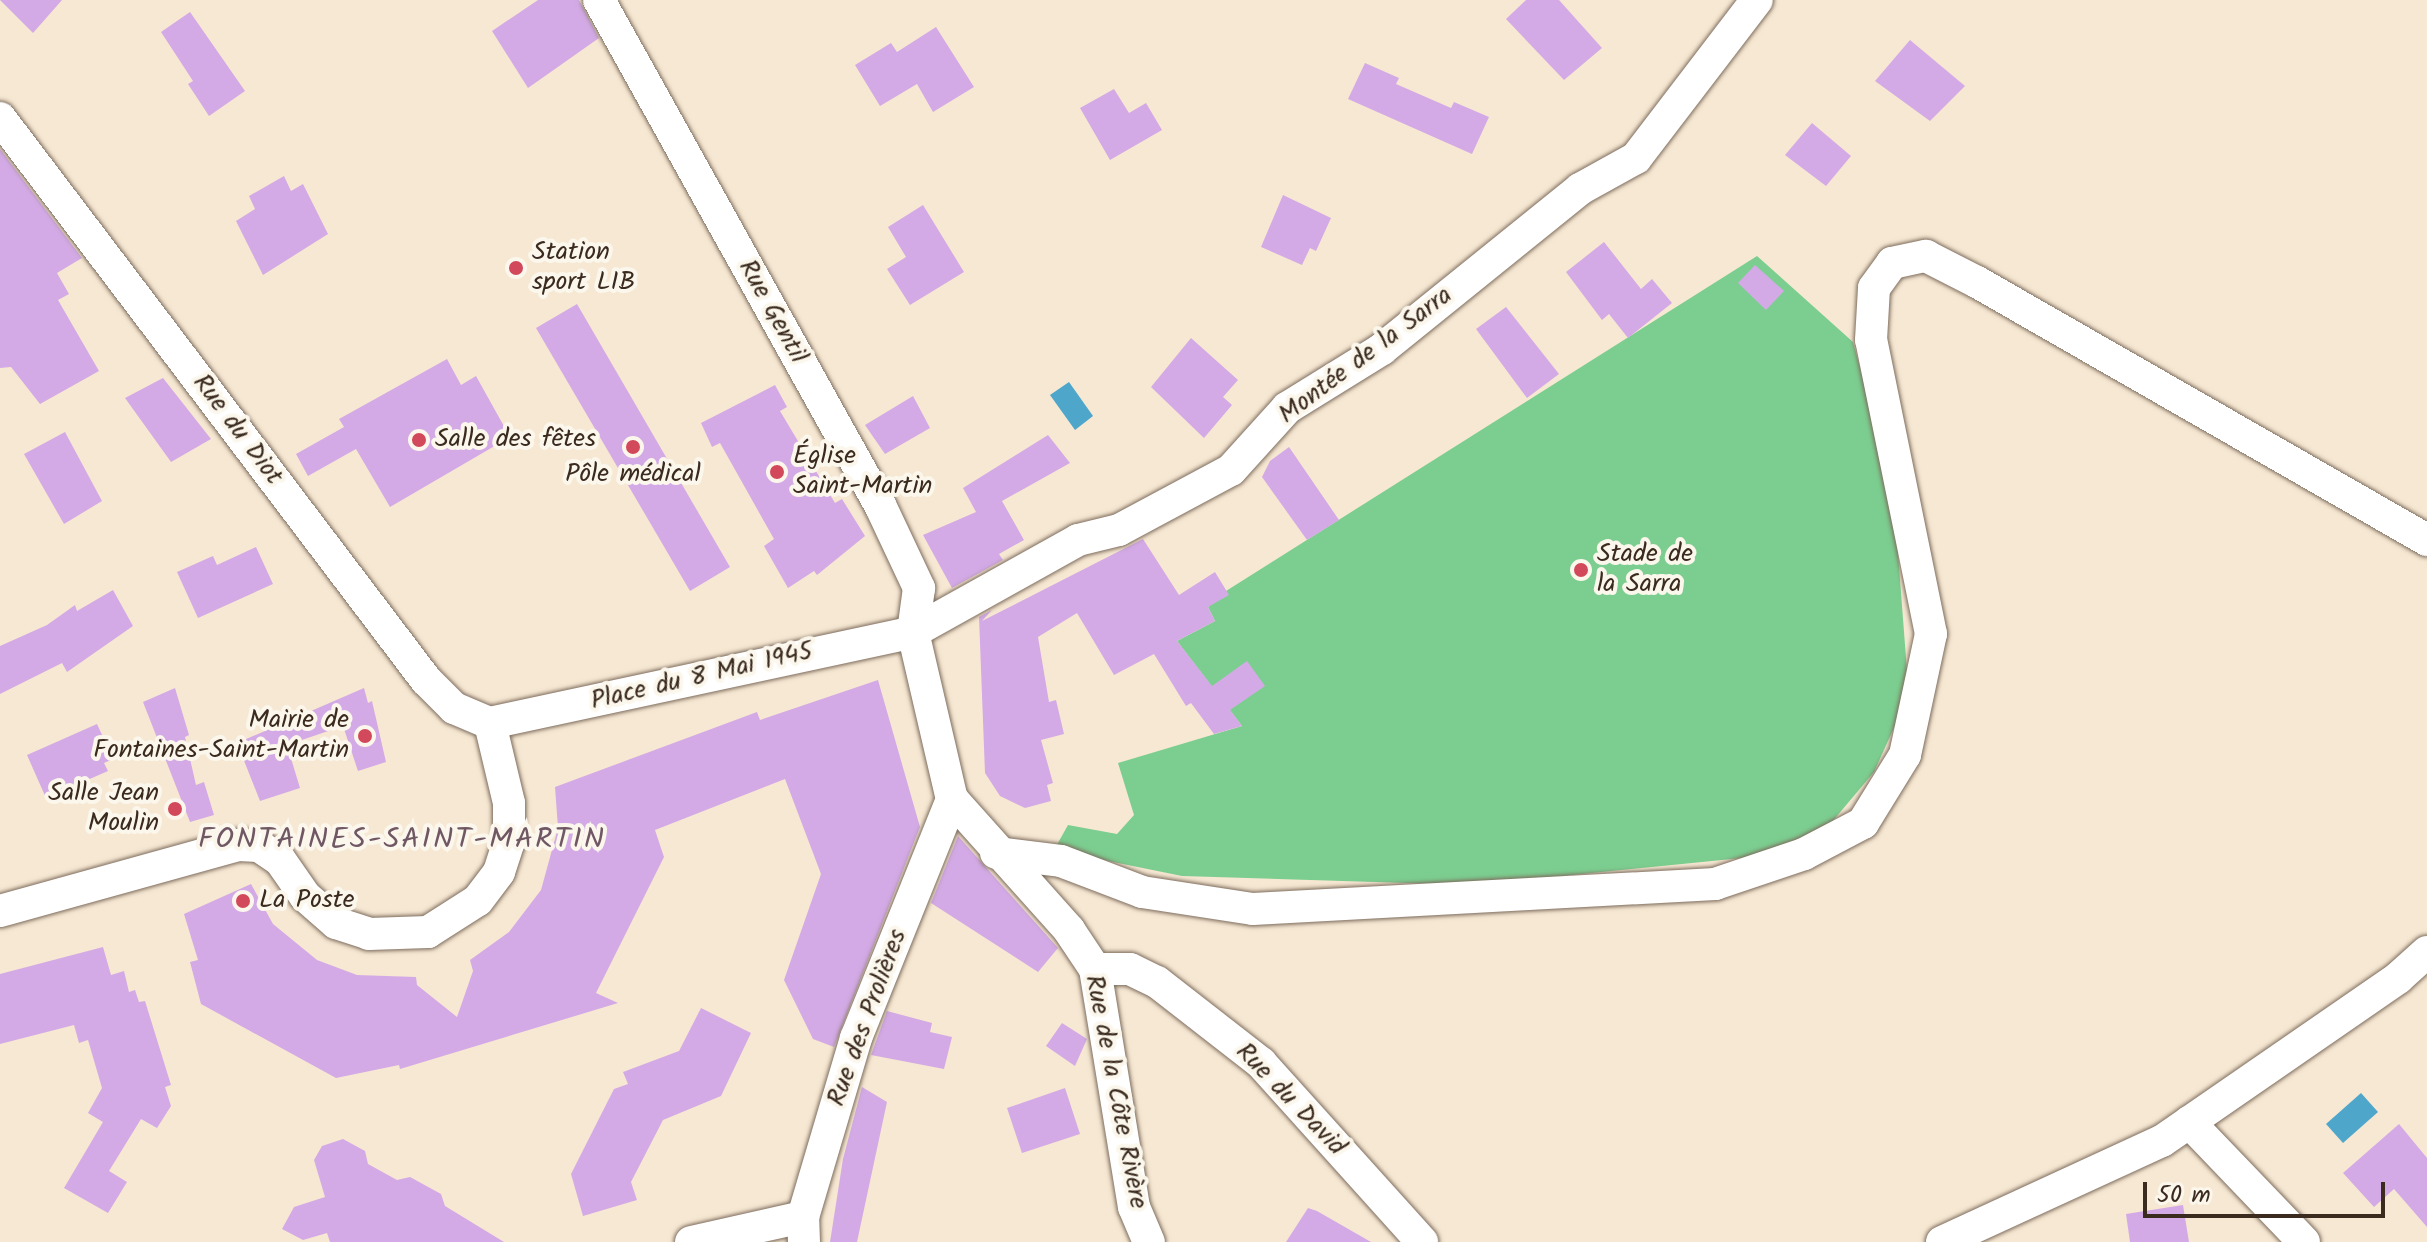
<!DOCTYPE html>
<meta charset="utf-8">
<style>
body{margin:0}
#map{position:relative;width:2427px;height:1242px;overflow:hidden;background:#f7e8d3;font-family:Kalam,sans-serif}
div>[style]{position:absolute}
.green>*{inset:0;background:#7cce90}
.water>*{inset:0;background:#4ea6cb}
.building>*{inset:0;background:#d3aae5}
.roads{filter:drop-shadow(0 0 2px #7d6c5d) drop-shadow(0 0 2px #7d6c5d)}
.minor>*{height:32px;margin:-16px;padding:0 16px;transform-origin:16px;border-radius:16px;background:#fff}
.dots>*{width:22px;height:22px;translate:-50% -50%;box-sizing:border-box;border:4px solid #fbf7ec;border-radius:50%}
span{translate:-50% -50%;white-space:nowrap;text-align:center;line-height:1.15;-webkit-text-stroke:8px #fbf7ec;paint-order:stroke}
.poi-label{font-size:26px;color:#3b2a1e}
.left{translate:0 -50%;text-align:left}
.right{translate:-100% -50%;text-align:right}
.street-label{font-size:26px;color:#3b2a1e}
.quarter-label{font-size:30px;color:#705764;letter-spacing:2px}
.scale{position:absolute;left:2143px;top:1182px;width:242px;height:36px;box-sizing:border-box;border:4px solid #3b2a1e;border-top:0;padding-left:10px;font-size:24px;line-height:28px;white-space:nowrap;color:#3b2a1e;-webkit-text-stroke:6px #fbf7ec;paint-order:stroke}
</style>
<div id="map">
<div class="green">
<i style="clip-path:polygon(1757px 256px,1853px 342px,1893px 488px,1907px 671px,1897px 721px,1874px 772px,1826px 829px,1752px 857px,1471px 885px,1182px 876px,1054px 850px,1068px 825px,1117px 834px,1134px 815px,1118px 763px,1242px 726px,1177px 641px,1215px 621px,1208px 607px,1226px 591px)"></i>
</div>
<div class="water">
<i style="clip-path:polygon(1069px 382px,1093px 416px,1075px 430px,1050px 395px)"></i>
<i style="clip-path:polygon(2361px 1093px,2378px 1112px,2343px 1143px,2326px 1124px)"></i>
</div>
<div class="building">
<i style="clip-path:polygon(0 0,62px 0,33px 33px)"></i>
<i style="clip-path:polygon(538px 0,579px 0,599px 38px,528px 88px,492px 31px)"></i>
<i style="clip-path:polygon(1526px 0,1559px 0,1602px 48px,1564px 80px,1506px 19px)"></i>
<i style="clip-path:polygon(190px 12px,245px 91px,209px 116px,188px 84px,193px 81px,161px 32px)"></i>
<i style="clip-path:polygon(936px 27px,974px 87px,933px 112px,917px 84px,880px 106px,855px 65px,891px 43px,897px 52px)"></i>
<i style="clip-path:polygon(1910px 40px,1965px 86px,1930px 121px,1875px 81px)"></i>
<i style="clip-path:polygon(1365px 63px,1399px 78px,1396px 84px,1451px 108px,1454px 102px,1489px 117px,1472px 154px,1348px 99px)"></i>
<i style="clip-path:polygon(1114px 89px,1129px 113px,1146px 103px,1162px 130px,1110px 160px,1080px 108px)"></i>
<i style="clip-path:polygon(1812px 123px,1851px 156px,1826px 186px,1785px 155px)"></i>
<i style="clip-path:polygon(0 149px,82px 258px,57px 273px,69px 294px,58px 300px,99px 371px,40px 404px,11px 367px,0 368px)"></i>
<i style="clip-path:polygon(284px 176px,291px 191px,303px 184px,328px 234px,263px 275px,236px 221px,255px 209px,249px 196px)"></i>
<i style="clip-path:polygon(1283px 195px,1331px 218px,1316px 251px,1310px 248px,1302px 265px,1261px 247px)"></i>
<i style="clip-path:polygon(923px 205px,964px 272px,910px 305px,887px 269px,906px 257px,888px 227px)"></i>
<i style="clip-path:polygon(1604px 242px,1641px 289px,1652px 279px,1672px 303px,1628px 338px,1609px 314px,1602px 320px,1566px 272px)"></i>
<i style="clip-path:polygon(1755px 265px,1784px 291px,1766px 310px,1738px 283px)"></i>
<i style="clip-path:polygon(577px 304px,730px 567px,690px 591px,536px 328px)"></i>
<i style="clip-path:polygon(1506px 307px,1559px 374px,1527px 398px,1476px 329px)"></i>
<i style="clip-path:polygon(1191px 338px,1238px 380px,1223px 397px,1232px 405px,1204px 438px,1151px 387px)"></i>
<i style="clip-path:polygon(447px 359px,461px 385px,476px 376px,510px 437px,390px 507px,356px 449px,308px 476px,296px 454px,344px 427px,339px 419px)"></i>
<i style="clip-path:polygon(163px 378px,211px 439px,171px 462px,125px 398px)"></i>
<i style="clip-path:polygon(775px 385px,787px 407px,780px 411px,835px 503px,842px 499px,865px 536px,817px 575px,814px 571px,788px 588px,764px 546px,774px 539px,720px 443px,712px 447px,701px 423px)"></i>
<i style="clip-path:polygon(913px 396px,930px 428px,885px 454px,865px 425px)"></i>
<i style="clip-path:polygon(65px 432px,102px 501px,64px 524px,24px 454px)"></i>
<i style="clip-path:polygon(1048px 435px,1070px 463px,1002px 501px,1024px 540px,999px 554px,1003px 560px,952px 588px,923px 535px,976px 512px,963px 488px)"></i>
<i style="clip-path:polygon(1289px 447px,1339px 520px,1307px 540px,1262px 477px,1270px 461px)"></i>
<i style="clip-path:polygon(1143px 539px,1179px 595px,1215px 572px,1229px 595px,1208px 607px,1215px 621px,1177px 641px,1212px 686px,1247px 661px,1265px 686px,1230px 710px,1242px 726px,1214px 734px,1191px 703px,1186px 706px,1154px 654px,1114px 675px,1077px 613px,1038px 637px,1049px 702px,1056px 700px,1064px 734px,1041px 740px,1053px 783px,1047px 785px,1051px 801px,1025px 808px,1000px 796px,985px 773px,979px 617px,992px 610px,982px 621px)"></i>
<i style="clip-path:polygon(256px 547px,273px 584px,198px 618px,177px 572px,213px 556px,217px 565px)"></i>
<i style="clip-path:polygon(113px 590px,133px 626px,67px 672px,62px 663px,0 694px,0 646px,47px 625px,75px 605px,77px 611px)"></i>
<i style="clip-path:polygon(878px 680px,920px 827px,834px 1047px,813px 1039px,784px 980px,821px 874px,785px 779px,655px 830px,664px 857px,596px 993px,618px 1003px,400px 1069px,399px 1065px,336px 1078px,201px 1004px,190px 962px,198px 960px,184px 914px,251px 884px,273px 924px,317px 960px,357px 975px,416px 977px,417px 985px,457px 1017px,473px 971px,470px 960px,509px 932px,541px 890px,558px 828px,555px 787px,757px 712px,760px 720px)"></i>
<i style="clip-path:polygon(175px 688px,189px 735px,185px 737px,196px 785px,204px 782px,214px 815px,190px 822px,143px 702px)"></i>
<i style="clip-path:polygon(364px 688px,368px 703px,372px 701px,386px 762px,358px 771px,343px 726px,287px 745px,300px 788px,260px 801px,237px 743px)"></i>
<i style="clip-path:polygon(97px 724px,113px 759px,104px 763px,108px 771px,46px 798px,27px 755px)"></i>
<i style="clip-path:polygon(958px 836px,1058px 948px,1038px 972px,931px 903px)"></i>
<i style="clip-path:polygon(103px 947px,111px 975px,124px 971px,129px 992px,135px 990px,139px 1002px,145px 1001px,171px 1085px,165px 1087px,171px 1106px,157px 1128px,141px 1119px,109px 1171px,127px 1182px,108px 1213px,64px 1188px,103px 1122px,88px 1113px,102px 1088px,88px 1040px,79px 1043px,74px 1025px,0 1044px,0 974px)"></i>
<i style="clip-path:polygon(701px 1008px,751px 1033px,721px 1096px,663px 1120px,631px 1182px,637px 1200px,583px 1216px,571px 1174px,614px 1089px,628px 1084px,623px 1072px,679px 1051px)"></i>
<i style="clip-path:polygon(887px 1011px,932px 1023px,930px 1032px,952px 1037px,944px 1069px,871px 1055px)"></i>
<i style="clip-path:polygon(1062px 1023px,1087px 1039px,1075px 1066px,1046px 1046px)"></i>
<i style="clip-path:polygon(862px 1087px,887px 1102px,857px 1242px,830px 1242px,843px 1159px)"></i>
<i style="clip-path:polygon(1065px 1088px,1080px 1134px,1022px 1153px,1007px 1108px)"></i>
<i style="clip-path:polygon(2399px 1124px,2427px 1158px,2427px 1227px,2394px 1189px,2374px 1207px,2343px 1173px)"></i>
<i style="clip-path:polygon(343px 1139px,365px 1151px,368px 1164px,397px 1180px,410px 1177px,441px 1194px,445px 1206px,504px 1242px,330px 1242px,327px 1233px,303px 1240px,282px 1229px,294px 1207px,325px 1197px,314px 1160px,322px 1146px)"></i>
<i style="clip-path:polygon(2183px 1205px,2189px 1242px,2130px 1242px,2126px 1214px)"></i>
<i style="clip-path:polygon(1308px 1208px,1317px 1211px,1371px 1242px,1286px 1242px)"></i>
</div>
<div class="roads">
<div class="minor">
<i style="left:599px;top:0;width:578px;rotate:60.91deg"></i>
<i style="left:880px;top:505px;width:92px;rotate:64.8deg"></i>
<i style="left:919px;top:588px;width:44px;rotate:97.8deg"></i>
<i style="left:913px;top:632px;width:171px;rotate:76.9deg"></i>
<i style="left:952px;top:799px;width:176px;rotate:48.2deg"></i>
<i style="left:1069px;top:930px;width:47px;rotate:56.3deg"></i>
<i style="left:1095px;top:969px;width:241px;rotate:80.7deg"></i>
<i style="left:1134px;top:1207px;width:38px;rotate:67deg"></i>
<i style="left:0;top:118px;width:705px;rotate:52.84deg"></i>
<i style="left:426px;top:680px;width:40px;rotate:45deg"></i>
<i style="left:454px;top:708px;width:39px;rotate:23deg"></i>
<i style="left:490px;top:723px;width:433px;rotate:-12.1deg"></i>
<i style="left:913px;top:632px;width:189px;rotate:-29.1deg"></i>
<i style="left:1078px;top:540px;width:42px;rotate:-13.7deg"></i>
<i style="left:1119px;top:530px;width:127px;rotate:-28.2deg"></i>
<i style="left:1231px;top:470px;width:84px;rotate:-47.9deg"></i>
<i style="left:1287px;top:408px;width:112px;rotate:-31.8deg"></i>
<i style="left:1382px;top:349px;width:255px;rotate:-38.9deg"></i>
<i style="left:1580px;top:189px;width:64px;rotate:-29deg"></i>
<i style="left:1636px;top:158px;width:199px;rotate:-52.6deg"></i>
<i style="left:996px;top:853px;width:65px;rotate:7deg"></i>
<i style="left:1061px;top:861px;width:87px;rotate:20.9deg"></i>
<i style="left:1142px;top:892px;width:112px;rotate:8.7deg"></i>
<i style="left:1253px;top:909px;width:463px;rotate:-3.1deg"></i>
<i style="left:1715px;top:884px;width:94px;rotate:-18.6deg"></i>
<i style="left:1804px;top:854px;width:67px;rotate:-27.7deg"></i>
<i style="left:1863px;top:823px;width:80px;rotate:-58.3deg"></i>
<i style="left:1905px;top:755px;width:124px;rotate:-77.9deg"></i>
<i style="left:1931px;top:634px;width:300px;rotate:-101.5deg"></i>
<i style="left:1871px;top:340px;width:52px;rotate:-86.7deg"></i>
<i style="left:1874px;top:288px;width:31px;rotate:-54deg"></i>
<i style="left:1892px;top:263px;width:35px;rotate:-12deg"></i>
<i style="left:1926px;top:256px;width:57px;rotate:27deg"></i>
<i style="left:1977px;top:282px;width:519px;rotate:29.83deg"></i>
<i style="left:0;top:911px;width:247px;rotate:-15.5deg"></i>
<i style="left:238px;top:845px;width:21px;rotate:3deg"></i>
<i style="left:259px;top:846px;width:25px;rotate:34deg"></i>
<i style="left:280px;top:860px;width:44px;rotate:55.2deg"></i>
<i style="left:305px;top:896px;width:41px;rotate:41.1deg"></i>
<i style="left:336px;top:923px;width:35px;rotate:18deg"></i>
<i style="left:369px;top:934px;width:59px;rotate:-1.9deg"></i>
<i style="left:428px;top:932px;width:59px;rotate:-32.6deg"></i>
<i style="left:478px;top:900px;width:35px;rotate:-53deg"></i>
<i style="left:499px;top:872px;width:32px;rotate:-72deg"></i>
<i style="left:509px;top:842px;width:39px;rotate:-90deg"></i>
<i style="left:509px;top:803px;width:82px;rotate:-103.4deg"></i>
<i style="left:1095px;top:969px;width:35px"></i>
<i style="left:1130px;top:969px;width:30px;rotate:26deg"></i>
<i style="left:1157px;top:982px;width:132px;rotate:37.9deg"></i>
<i style="left:1261px;top:1063px;width:241px;rotate:48deg"></i>
<i style="left:2189px;top:1122px;width:166px;rotate:46.2deg"></i>
<i style="left:691px;top:1242px;width:115px;rotate:-12.6deg"></i>
<i style="left:804px;top:1242px;width:25px;rotate:-92deg"></i>
<i style="left:803px;top:1217px;width:187px;rotate:-73.5deg"></i>
<i style="left:856px;top:1038px;width:258px;rotate:-68.1deg"></i>
<i style="left:1942px;top:1242px;width:242px;rotate:-24.7deg"></i>
<i style="left:2162px;top:1141px;width:287px;rotate:-34.6deg"></i>
<i style="left:2398px;top:978px;width:39px;rotate:-42deg"></i>
</div>
</div>
<div class="dots">
<i style="left:516px;top:268px;background:#d1495b"></i>
<i style="left:419px;top:440px;background:#d1495b"></i>
<i style="left:633px;top:447px;background:#d1495b"></i>
<i style="left:777px;top:472px;background:#d1495b"></i>
<i style="left:1581px;top:570px;background:#d1495b"></i>
<i style="left:365px;top:736px;background:#d1495b"></i>
<i style="left:175px;top:809px;background:#d1495b"></i>
<i style="left:243px;top:901px;background:#d1495b"></i>
</div>
<div class="poi-label">
<span class="left" style="left:532px;top:268px">Station<br>sport LIB</span>
<span class="left" style="left:435px;top:440px">Salle des fêtes</span>
<span class="left" style="left:793px;top:472px">Église<br>Saint-Martin</span>
<span style="left:633px;top:475px">Pôle médical</span>
<span class="left" style="left:1597px;top:570px">Stade de<br>la Sarra</span>
<span class="right" style="left:349px;top:736px">Mairie de<br>Fontaines-Saint-Martin</span>
<span class="right" style="left:159px;top:809px">Salle Jean<br>Moulin</span>
<span class="left" style="left:259px;top:901px">La Poste</span>
</div>
<div class="street-label">
<span style="left:772px;top:312px;rotate:61deg">Rue Gentil</span>
<span style="left:1366px;top:356px;rotate:-37deg">Montée de la Sarra</span>
<span style="left:237px;top:430px;rotate:53deg">Rue du Diot</span>
<span style="left:702px;top:677px;rotate:-13deg">Place du 8 Mai 1945</span>
<span style="left:868px;top:1018px;rotate:-70deg">Rue des Prolières</span>
<span style="left:1115px;top:1092px;rotate:79deg">Rue de la Côte Rivère</span>
<span style="left:1290px;top:1100px;rotate:46deg">Rue du David</span>
</div>
<div class="quarter-label">
<span style="left:402px;top:840px">FONTAINES-SAINT-MARTIN</span>
</div>
<div class="scale">50 m</div>
</div>
